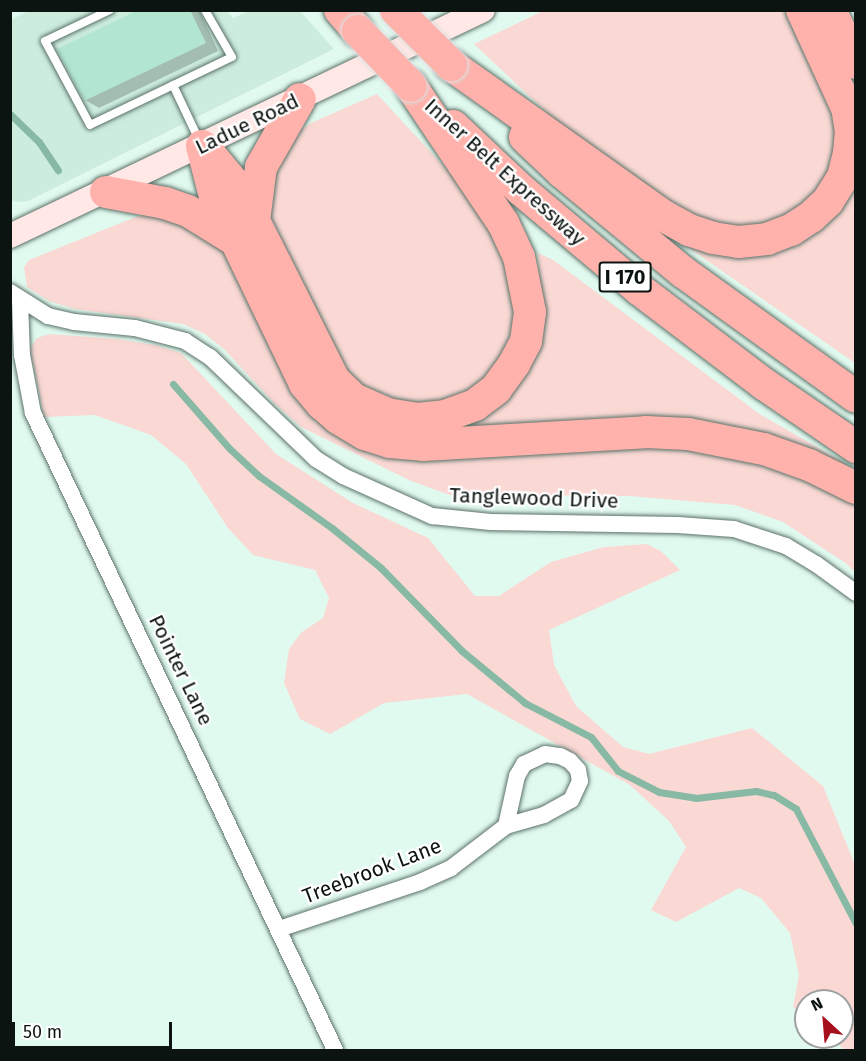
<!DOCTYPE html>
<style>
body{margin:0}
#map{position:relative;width:866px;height:1061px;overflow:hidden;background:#e1faef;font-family:"Fira Sans",sans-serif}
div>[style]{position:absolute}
.built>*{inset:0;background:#ccedde}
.green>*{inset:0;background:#fad8d4}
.shadow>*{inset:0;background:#0003}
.stream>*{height:7px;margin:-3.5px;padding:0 3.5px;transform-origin:3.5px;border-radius:3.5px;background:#87b9a5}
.building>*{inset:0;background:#b2e6d0}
.roads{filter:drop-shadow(0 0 2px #5c7269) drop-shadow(0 0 2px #5c7269)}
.lane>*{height:8px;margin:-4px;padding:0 4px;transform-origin:4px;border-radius:4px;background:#fff}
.street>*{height:16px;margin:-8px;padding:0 8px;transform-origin:8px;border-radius:8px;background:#fff}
.secondary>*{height:24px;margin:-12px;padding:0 12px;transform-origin:12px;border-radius:12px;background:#ffe8e6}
.highway>*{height:32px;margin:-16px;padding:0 16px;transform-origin:16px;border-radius:16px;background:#feb2ab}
.bridges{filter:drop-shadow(0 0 2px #dddede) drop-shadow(0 0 2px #dddede)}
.highway-bridge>*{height:32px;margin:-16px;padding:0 16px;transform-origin:16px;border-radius:16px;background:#feb2ab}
span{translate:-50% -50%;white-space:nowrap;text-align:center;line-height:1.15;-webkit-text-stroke:4.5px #fff;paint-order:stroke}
.shield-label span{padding:2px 4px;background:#fff;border:2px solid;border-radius:4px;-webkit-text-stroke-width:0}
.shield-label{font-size:20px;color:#0c1411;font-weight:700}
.street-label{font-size:21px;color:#0c1411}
.frame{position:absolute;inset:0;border:12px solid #0c1411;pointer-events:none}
.north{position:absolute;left:794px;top:989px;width:60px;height:60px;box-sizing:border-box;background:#fff;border:2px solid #9ea1a0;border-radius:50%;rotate:334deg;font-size:16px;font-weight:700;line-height:24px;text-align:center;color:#0c1411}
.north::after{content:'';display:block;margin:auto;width:21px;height:27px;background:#a60f1b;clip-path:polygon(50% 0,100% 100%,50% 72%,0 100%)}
.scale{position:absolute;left:12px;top:1022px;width:160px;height:27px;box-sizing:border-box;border:3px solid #0c1411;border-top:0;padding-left:8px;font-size:18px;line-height:21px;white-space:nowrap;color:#0c1411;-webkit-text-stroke:4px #fff;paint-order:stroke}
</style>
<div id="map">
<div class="built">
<i style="clip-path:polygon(31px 10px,226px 10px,233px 18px,249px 11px,300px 11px,334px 49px,28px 201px,18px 202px,10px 200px,10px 20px)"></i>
</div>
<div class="green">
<i style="clip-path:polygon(543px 11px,794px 11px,839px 112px,835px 165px,809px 206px,753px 230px,693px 223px,559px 124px,474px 44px)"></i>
<i style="clip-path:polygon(377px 94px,475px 200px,509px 256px,517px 330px,497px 372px,464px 396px,417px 407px,373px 394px,343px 369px,269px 216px,267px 192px,293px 135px,311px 123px)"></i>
<i style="clip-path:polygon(855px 171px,855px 363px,683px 244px,743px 254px)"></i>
<i style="clip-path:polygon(138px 216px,161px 216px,216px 237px,324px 422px,711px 451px,767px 462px,855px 500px,855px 573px,847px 564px,783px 522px,735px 505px,630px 496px,450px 495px,411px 481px,301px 427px,275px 404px,224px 349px,205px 334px,183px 324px,75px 309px,49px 301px,27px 287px,24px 267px,29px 260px)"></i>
<i style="clip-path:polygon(538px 253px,553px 260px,761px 415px,845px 463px,840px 468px,800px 448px,449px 428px,474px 418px,539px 278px)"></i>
<i style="clip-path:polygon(49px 334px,117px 339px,155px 345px,181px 353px,276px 454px,353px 503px,428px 538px,475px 596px,499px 596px,551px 562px,604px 547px,647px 544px,662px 552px,680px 570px,549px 630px,554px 665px,576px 706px,623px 747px,649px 754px,752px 728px,823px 786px,855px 865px,855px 1050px,845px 1050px,829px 1037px,842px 1037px,842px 1001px,806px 1001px,806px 1017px,793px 1007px,799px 975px,790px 933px,761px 898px,739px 888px,676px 922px,651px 910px,686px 847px,669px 821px,630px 785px,467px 694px,384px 703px,330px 734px,300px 719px,284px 683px,289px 649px,302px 632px,323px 618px,329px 598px,315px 570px,253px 555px,228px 528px,186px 464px,151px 435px,95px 415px,44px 417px,30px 349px,37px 338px)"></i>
</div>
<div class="shadow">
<i style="clip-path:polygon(142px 10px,199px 10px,218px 51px,99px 108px,85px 100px)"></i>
</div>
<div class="stream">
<i style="left:10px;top:114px;width:40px;rotate:44deg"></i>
<i style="left:39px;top:142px;width:34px;rotate:56deg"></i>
<i style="left:173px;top:384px;width:86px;rotate:48.8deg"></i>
<i style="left:230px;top:449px;width:40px;rotate:43deg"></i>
<i style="left:259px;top:476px;width:90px;rotate:35.5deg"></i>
<i style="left:332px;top:528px;width:63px;rotate:39.2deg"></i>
<i style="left:381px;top:568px;width:116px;rotate:45.7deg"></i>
<i style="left:462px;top:651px;width:82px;rotate:39.5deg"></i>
<i style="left:525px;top:703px;width:74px;rotate:27.3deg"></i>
<i style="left:591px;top:737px;width:43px;rotate:51.5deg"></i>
<i style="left:618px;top:771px;width:46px;rotate:27.1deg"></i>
<i style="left:659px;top:792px;width:37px;rotate:9deg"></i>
<i style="left:696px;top:798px;width:60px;rotate:-6.7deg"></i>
<i style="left:756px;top:791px;width:18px;rotate:13deg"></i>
<i style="left:774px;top:795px;width:26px;rotate:32deg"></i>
<i style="left:796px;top:809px;width:130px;rotate:62.4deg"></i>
</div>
<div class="building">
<i style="clip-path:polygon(138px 10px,190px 10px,206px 43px,84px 101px,57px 49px)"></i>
</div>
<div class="roads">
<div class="lane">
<i style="left:110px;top:10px;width:72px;rotate:154.5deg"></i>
<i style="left:45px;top:41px;width:95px;rotate:61.8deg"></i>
<i style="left:90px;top:125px;width:157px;rotate:-25.6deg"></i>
<i style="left:232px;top:57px;width:54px;rotate:-119.9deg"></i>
<i style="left:173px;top:85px;width:63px;rotate:64.7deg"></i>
</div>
<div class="street">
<i style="left:10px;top:292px;width:45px;rotate:32.3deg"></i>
<i style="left:48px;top:316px;width:27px;rotate:13deg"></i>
<i style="left:74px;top:322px;width:61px;rotate:5.6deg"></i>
<i style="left:135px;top:328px;width:52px;rotate:14.6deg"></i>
<i style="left:185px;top:341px;width:30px;rotate:33deg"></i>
<i style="left:210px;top:357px;width:147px;rotate:43.9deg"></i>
<i style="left:316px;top:459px;width:32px;rotate:32deg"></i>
<i style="left:343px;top:476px;width:98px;rotate:24.2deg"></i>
<i style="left:432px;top:516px;width:59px;rotate:5.8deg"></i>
<i style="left:491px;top:522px;width:187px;rotate:0.9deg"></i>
<i style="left:678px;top:525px;width:56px;rotate:4.1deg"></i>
<i style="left:734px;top:529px;width:55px;rotate:18.1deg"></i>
<i style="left:786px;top:546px;width:35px;rotate:31deg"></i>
<i style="left:816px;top:564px;width:49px;rotate:35.9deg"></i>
<i style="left:20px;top:301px;width:54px;rotate:87.9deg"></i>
<i style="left:22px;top:355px;width:59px;rotate:79.3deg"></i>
<i style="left:33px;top:413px;width:705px;rotate:64.63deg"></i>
<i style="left:279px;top:929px;width:149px;rotate:-18.4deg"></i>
<i style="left:420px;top:882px;width:34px;rotate:-24deg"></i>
<i style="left:451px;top:868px;width:69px;rotate:-37.4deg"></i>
<i style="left:506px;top:826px;width:51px;rotate:-77.6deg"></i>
<i style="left:517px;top:776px;width:14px;rotate:-60deg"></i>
<i style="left:524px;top:764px;width:23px;rotate:-25deg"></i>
<i style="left:545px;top:754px;width:15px;rotate:8deg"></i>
<i style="left:560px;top:756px;width:11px;rotate:27deg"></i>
<i style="left:570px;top:761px;width:12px;rotate:48deg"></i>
<i style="left:578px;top:770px;width:11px;rotate:80deg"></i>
<i style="left:580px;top:781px;width:21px;rotate:115deg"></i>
<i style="left:571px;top:800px;width:31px;rotate:151deg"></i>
<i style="left:544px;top:815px;width:40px;rotate:164deg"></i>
</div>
<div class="secondary">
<i style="left:10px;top:236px;width:524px;rotate:-25.54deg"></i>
</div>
<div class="highway">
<i style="left:340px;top:10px;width:28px;rotate:49deg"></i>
<i style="left:830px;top:10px;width:59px;rotate:63.9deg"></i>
<i style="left:451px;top:65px;width:259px;rotate:35.4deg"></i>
<i style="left:662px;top:215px;width:31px;rotate:29deg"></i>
<i style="left:689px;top:230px;width:25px;rotate:18deg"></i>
<i style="left:713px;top:238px;width:26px;rotate:9deg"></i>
<i style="left:739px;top:242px;width:28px;rotate:-6deg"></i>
<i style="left:767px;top:239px;width:26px;rotate:-21deg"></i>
<i style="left:791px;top:230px;width:24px;rotate:-33deg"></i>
<i style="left:811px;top:217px;width:23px;rotate:-43deg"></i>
<i style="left:828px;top:201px;width:28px;rotate:-58deg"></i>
<i style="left:843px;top:177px;width:25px;rotate:-76deg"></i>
<i style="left:849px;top:153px;width:21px;rotate:-85deg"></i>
<i style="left:851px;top:132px;width:24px;rotate:-99deg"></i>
<i style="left:847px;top:108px;width:108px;rotate:-114.7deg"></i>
<i style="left:453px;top:126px;width:92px;rotate:43.2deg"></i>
<i style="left:520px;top:189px;width:157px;rotate:40.1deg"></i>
<i style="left:640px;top:290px;width:156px;rotate:37.2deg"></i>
<i style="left:764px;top:384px;width:112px;rotate:34.4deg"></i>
<i style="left:525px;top:137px;width:51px;rotate:43.4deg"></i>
<i style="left:562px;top:172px;width:157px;rotate:39.6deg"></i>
<i style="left:683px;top:272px;width:213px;rotate:35.8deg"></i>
<i style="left:202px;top:146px;width:53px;rotate:75.7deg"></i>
<i style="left:215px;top:197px;width:208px;rotate:64.3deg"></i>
<i style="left:305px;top:384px;width:26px;rotate:50deg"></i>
<i style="left:322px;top:404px;width:21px;rotate:41deg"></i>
<i style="left:338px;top:418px;width:31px;rotate:31deg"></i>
<i style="left:365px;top:434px;width:26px;rotate:18deg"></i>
<i style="left:390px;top:442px;width:33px;rotate:5deg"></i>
<i style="left:423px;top:445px;width:223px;rotate:-3.3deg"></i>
<i style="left:646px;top:432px;width:42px;rotate:2.7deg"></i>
<i style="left:688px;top:434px;width:77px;rotate:11.2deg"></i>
<i style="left:764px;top:449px;width:48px;rotate:19.6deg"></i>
<i style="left:809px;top:465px;width:52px;rotate:26.1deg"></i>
<i style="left:207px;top:151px;width:47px;rotate:50.2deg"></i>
<i style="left:237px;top:187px;width:216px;rotate:63.3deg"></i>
<i style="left:334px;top:380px;width:28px;rotate:44deg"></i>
<i style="left:354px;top:399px;width:36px;rotate:24deg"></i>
<i style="left:387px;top:414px;width:30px;rotate:9deg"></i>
<i style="left:417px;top:419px;width:28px;rotate:-6deg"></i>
<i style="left:445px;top:416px;width:32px;rotate:-20deg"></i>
<i style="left:475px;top:405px;width:26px;rotate:-37deg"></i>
<i style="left:496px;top:389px;width:31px;rotate:-54deg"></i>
<i style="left:514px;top:364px;width:26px;rotate:-62deg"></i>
<i style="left:526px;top:341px;width:29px;rotate:-82deg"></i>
<i style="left:530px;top:312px;width:56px;rotate:-101.3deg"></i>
<i style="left:519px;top:257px;width:38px;rotate:-115deg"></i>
<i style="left:503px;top:223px;width:165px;rotate:-123.9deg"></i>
<i style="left:106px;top:192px;width:60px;rotate:10.6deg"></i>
<i style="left:165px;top:203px;width:24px;rotate:19deg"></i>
<i style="left:188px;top:211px;width:55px;rotate:31.7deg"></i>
<i style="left:254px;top:221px;width:54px;rotate:-82.6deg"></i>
<i style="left:261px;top:167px;width:78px;rotate:-60.2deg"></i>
</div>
</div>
<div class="bridges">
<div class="highway-bridge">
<i style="left:396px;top:10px;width:78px;rotate:45deg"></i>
<i style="left:358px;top:31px;width:76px;rotate:46.1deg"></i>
</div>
</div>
<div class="shield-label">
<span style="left:625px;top:277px">I 170</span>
</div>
<div class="street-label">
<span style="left:247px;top:124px;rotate:-26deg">Ladue Road</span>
<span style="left:505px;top:172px;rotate:42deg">Inner Belt Expressway</span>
<span style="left:534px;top:498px;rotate:2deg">Tanglewood Drive</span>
<span style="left:181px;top:670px;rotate:64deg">Pointer Lane</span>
<span style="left:372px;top:871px;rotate:-21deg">Treebrook Lane</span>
</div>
<div class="frame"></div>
<div class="north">N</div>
<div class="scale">50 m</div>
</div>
